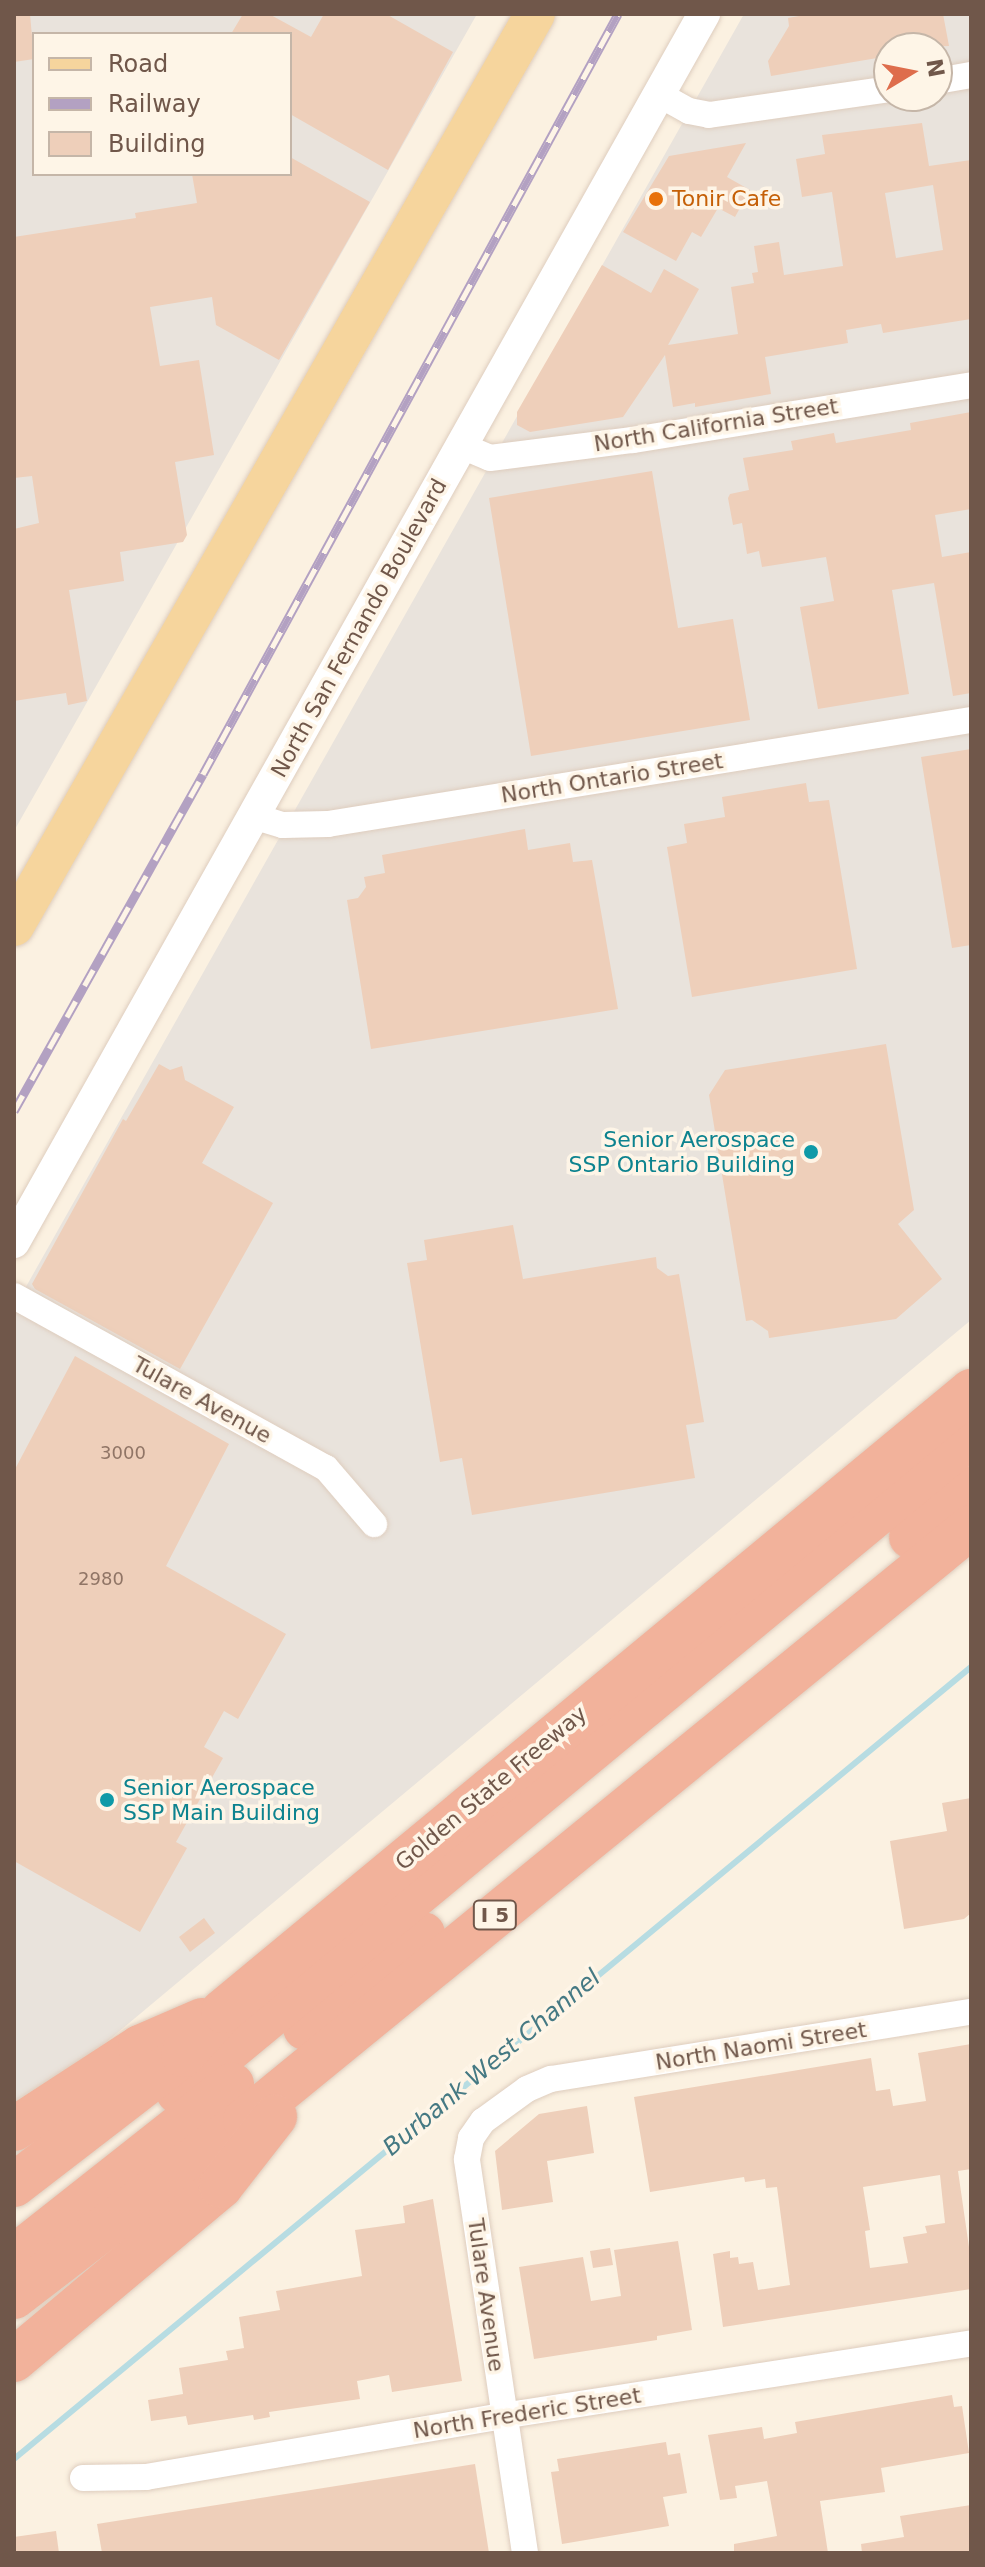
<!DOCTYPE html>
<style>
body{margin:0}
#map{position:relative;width:985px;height:2567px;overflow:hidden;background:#fbf1e1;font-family:"DejaVu Sans",sans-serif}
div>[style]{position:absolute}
.industrial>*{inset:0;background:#e9e3dc}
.stream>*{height:6px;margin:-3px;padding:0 3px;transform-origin:3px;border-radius:3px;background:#b7dce2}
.building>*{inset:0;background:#eecfba}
.roads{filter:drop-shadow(0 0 2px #decdbe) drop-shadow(0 0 2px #decdbe)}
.minor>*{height:26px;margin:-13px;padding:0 13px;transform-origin:13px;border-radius:13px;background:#fff}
.tertiary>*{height:32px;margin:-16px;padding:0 16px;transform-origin:16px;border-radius:16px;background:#fff}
.primary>*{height:40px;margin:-20px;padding:0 20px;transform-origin:20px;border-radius:20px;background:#f6d59d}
.motorway>*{height:44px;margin:-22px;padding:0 22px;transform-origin:22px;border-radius:22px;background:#f2b29b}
.rail>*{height:9px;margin-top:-4.5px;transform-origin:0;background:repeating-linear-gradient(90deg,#fef5e7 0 18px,#b3a1c2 0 36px);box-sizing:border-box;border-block:2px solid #b3a1c2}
.dots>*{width:22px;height:22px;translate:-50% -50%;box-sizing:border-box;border:4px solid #fef5e7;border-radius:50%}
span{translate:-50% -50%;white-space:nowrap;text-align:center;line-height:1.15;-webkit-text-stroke:7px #fef5e7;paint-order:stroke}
.number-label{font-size:18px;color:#907566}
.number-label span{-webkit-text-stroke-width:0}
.shield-label span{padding:2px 6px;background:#fef5e7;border:2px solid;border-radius:6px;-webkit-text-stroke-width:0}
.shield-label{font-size:20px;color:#70574a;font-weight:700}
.food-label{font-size:22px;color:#c56008}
.left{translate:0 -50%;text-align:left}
.street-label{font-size:22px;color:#70574a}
.culture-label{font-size:22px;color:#0d838f}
.right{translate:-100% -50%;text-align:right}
.water-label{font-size:24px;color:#457983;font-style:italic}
.frame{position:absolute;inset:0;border:16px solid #70574a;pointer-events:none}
.legend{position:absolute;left:32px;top:32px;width:260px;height:144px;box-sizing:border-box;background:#fef5e7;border:2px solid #c5b6a8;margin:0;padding:10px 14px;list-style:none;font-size:24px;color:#70574a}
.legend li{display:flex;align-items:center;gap:16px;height:40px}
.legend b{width:40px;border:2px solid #c5b6a8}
.north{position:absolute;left:873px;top:32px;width:80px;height:80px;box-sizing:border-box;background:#fef5e7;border:2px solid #c5b6a8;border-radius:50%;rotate:80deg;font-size:22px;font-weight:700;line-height:32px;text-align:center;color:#70574a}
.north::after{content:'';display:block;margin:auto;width:28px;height:36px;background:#de6d4c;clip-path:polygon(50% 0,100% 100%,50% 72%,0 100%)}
</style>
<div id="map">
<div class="industrial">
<i style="clip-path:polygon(evenodd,14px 14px,477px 14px,14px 831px,14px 14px,34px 34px,290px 34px,290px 174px,34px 174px,34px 34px)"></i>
<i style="clip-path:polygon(evenodd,744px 14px,971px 14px,971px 1320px,92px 2054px,14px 2102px,14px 1308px,744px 14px,889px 48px,937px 48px,937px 96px,889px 96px,889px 48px)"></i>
</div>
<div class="stream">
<i style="left:14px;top:2459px;width:1242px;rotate:-39.61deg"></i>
</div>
<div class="building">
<i style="clip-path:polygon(14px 14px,30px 14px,34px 59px,14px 62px)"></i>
<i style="clip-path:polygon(243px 14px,269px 14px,311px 37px,324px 14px,386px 14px,453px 52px,388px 170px,290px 114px,290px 34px,231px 34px)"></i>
<i style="clip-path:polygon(810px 14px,943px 14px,949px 46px,889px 48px,889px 56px,771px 76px,768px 61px,789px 26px,788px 18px)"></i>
<i style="clip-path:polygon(evenodd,922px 123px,929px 166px,971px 160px,971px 319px,883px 333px,881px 324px,846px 330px,848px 343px,765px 357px,771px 394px,695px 407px,695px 403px,673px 407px,665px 355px,623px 417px,530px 432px,517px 425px,517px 412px,602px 265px,651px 293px,664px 269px,699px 289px,668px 345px,738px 334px,731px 287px,754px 283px,752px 273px,758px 272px,754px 246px,779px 242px,784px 275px,843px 266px,832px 192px,802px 197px,796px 159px,825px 154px,822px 135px,922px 123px,933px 185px,943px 250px,896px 258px,885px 193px,933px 185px)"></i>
<i style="clip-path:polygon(746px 143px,727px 177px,750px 190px,735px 217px,718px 208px,701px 237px,692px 232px,676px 261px,623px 232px,669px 156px)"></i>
<i style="clip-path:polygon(290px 157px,370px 202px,279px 360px,216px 325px,212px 297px,150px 307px,160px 366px,199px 360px,214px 455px,175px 462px,187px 535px,183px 542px,120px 552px,124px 581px,69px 590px,87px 701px,68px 705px,66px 693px,14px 701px,14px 529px,39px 523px,32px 476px,14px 478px,14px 237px,136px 218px,135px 213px,197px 203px,192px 174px,290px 174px)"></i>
<i style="clip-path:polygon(971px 412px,971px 509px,935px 515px,942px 557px,971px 552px,971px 693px,953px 696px,934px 583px,892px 590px,909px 694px,818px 709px,800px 607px,834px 601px,826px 557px,762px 567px,759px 551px,747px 554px,742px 523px,733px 525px,728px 498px,730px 494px,749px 490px,743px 458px,793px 450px,791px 441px,834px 433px,836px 443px,911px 430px,910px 423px)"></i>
<i style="clip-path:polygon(652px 471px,678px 628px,733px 619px,750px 720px,531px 756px,489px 498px)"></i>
<i style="clip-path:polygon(971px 749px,971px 945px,952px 948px,921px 757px)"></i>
<i style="clip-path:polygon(806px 783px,809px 802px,829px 800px,857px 969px,692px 997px,667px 847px,687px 843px,684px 824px,725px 817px,722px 797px)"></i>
<i style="clip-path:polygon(525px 829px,528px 850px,570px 843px,573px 862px,592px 860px,618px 1009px,371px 1049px,347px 900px,358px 898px,366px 887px,364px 877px,385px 873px,382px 855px)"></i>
<i style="clip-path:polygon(886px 1044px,914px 1210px,898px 1224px,942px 1279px,896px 1319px,769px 1338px,768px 1331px,752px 1320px,746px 1321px,709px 1095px,725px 1070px)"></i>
<i style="clip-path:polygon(159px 1064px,170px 1070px,182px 1066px,185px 1080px,234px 1107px,202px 1163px,273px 1203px,180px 1369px,35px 1289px,32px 1284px,123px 1119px,126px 1121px)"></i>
<i style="clip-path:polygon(513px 1225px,523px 1279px,656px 1257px,657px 1268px,668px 1276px,679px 1274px,704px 1422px,686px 1425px,695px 1478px,472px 1515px,462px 1458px,440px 1462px,407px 1263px,427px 1260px,424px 1240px)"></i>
<i style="clip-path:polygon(75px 1356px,229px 1444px,166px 1566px,286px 1634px,238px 1719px,224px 1711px,204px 1747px,223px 1758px,176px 1842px,187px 1848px,140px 1932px,14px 1861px,14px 1471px)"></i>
<i style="clip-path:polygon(971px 1798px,971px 1913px,964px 1919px,904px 1929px,890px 1841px,947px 1831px,942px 1803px)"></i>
<i style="clip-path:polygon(204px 1918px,215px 1933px,190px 1952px,179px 1937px)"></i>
<i style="clip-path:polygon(evenodd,971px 2044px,971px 2169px,958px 2171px,971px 2261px,971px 2289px,723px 2327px,713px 2254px,730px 2251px,730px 2258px,738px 2257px,739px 2264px,753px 2262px,758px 2290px,790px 2285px,777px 2187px,766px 2188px,765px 2179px,745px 2182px,744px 2177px,650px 2192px,634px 2097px,871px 2058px,876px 2091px,890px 2089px,893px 2106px,926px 2101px,918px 2053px,971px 2044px,940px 2175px,945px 2223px,925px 2226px,927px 2233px,903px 2237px,908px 2263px,870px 2268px,865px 2231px,870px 2230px,863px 2187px,940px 2175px)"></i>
<i style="clip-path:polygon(587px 2106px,594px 2153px,547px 2161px,553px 2202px,502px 2210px,495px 2151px,539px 2114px)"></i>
<i style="clip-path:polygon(433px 2199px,462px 2381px,392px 2392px,389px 2375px,357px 2381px,360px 2399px,269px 2412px,270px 2417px,254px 2420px,253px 2415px,188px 2425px,186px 2416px,151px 2421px,148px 2400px,183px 2394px,179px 2368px,228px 2360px,226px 2351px,244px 2348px,239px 2317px,280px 2310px,276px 2291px,362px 2276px,355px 2230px,405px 2223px,403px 2206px)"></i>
<i style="clip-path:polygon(678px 2241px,692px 2330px,657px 2336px,657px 2340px,534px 2359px,519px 2267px,583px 2257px,591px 2301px,621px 2296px,614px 2250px)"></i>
<i style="clip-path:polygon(610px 2248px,613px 2265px,593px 2268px,590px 2251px)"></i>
<i style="clip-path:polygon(952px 2395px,954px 2407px,962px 2406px,969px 2453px,881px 2468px,885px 2492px,820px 2501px,828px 2553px,734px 2553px,734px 2544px,777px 2536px,767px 2481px,735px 2486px,737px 2498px,720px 2500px,708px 2435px,762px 2427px,764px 2439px,797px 2433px,795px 2422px)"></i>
<i style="clip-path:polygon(666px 2442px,668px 2455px,680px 2453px,687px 2493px,663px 2497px,669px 2526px,562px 2544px,551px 2472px,559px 2471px,557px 2459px)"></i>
<i style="clip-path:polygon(475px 2464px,489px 2553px,102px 2553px,97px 2524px)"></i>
<i style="clip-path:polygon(971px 2505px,971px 2553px,862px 2553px,861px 2544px,904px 2537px,900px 2516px)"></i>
<i style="clip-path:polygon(56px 2531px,59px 2553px,14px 2553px,14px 2537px)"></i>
</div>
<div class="roads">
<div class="minor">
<i style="left:937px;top:81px;width:35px;rotate:-10deg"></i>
<i style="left:660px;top:95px;width:33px;rotate:29deg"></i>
<i style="left:689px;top:111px;width:20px;rotate:11deg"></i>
<i style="left:709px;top:115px;width:182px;rotate:-8.2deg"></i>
<i style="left:462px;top:446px;width:30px;rotate:23deg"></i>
<i style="left:490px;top:458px;width:144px;rotate:-7.2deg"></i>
<i style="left:633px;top:440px;width:342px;rotate:-9.2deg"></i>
<i style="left:253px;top:816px;width:31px;rotate:17deg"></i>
<i style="left:283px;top:825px;width:45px;rotate:-1.3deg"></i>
<i style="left:328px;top:824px;width:651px;rotate:-9.19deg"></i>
<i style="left:14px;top:1296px;width:356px;rotate:28.9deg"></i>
<i style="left:326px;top:1468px;width:74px;rotate:49.4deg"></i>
<i style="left:83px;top:2478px;width:63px;rotate:-0.9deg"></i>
<i style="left:146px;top:2477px;width:361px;rotate:-9.7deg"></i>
<i style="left:502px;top:2416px;width:475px;rotate:-8.8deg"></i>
<i style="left:525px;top:2553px;width:398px;rotate:-98.4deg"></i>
<i style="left:467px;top:2159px;width:21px;rotate:-79deg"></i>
<i style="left:471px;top:2138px;width:21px;rotate:-55deg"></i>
<i style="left:483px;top:2121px;width:54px;rotate:-36deg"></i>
<i style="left:527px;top:2089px;width:26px;rotate:-23deg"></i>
<i style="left:551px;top:2079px;width:425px;rotate:-9.1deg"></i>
</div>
<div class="tertiary">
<i style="left:14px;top:1242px;width:1409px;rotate:-60.67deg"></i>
</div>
<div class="primary">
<i style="left:14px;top:926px;width:1050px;rotate:-60.26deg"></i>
</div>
<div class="motorway">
<i style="left:911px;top:1537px;width:77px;rotate:-39.2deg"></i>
<i style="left:305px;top:2028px;width:151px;rotate:-38.5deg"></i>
<i style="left:178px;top:2092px;width:1029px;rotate:-39.6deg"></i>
<i style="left:14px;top:2129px;width:150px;rotate:-33.1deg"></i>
<i style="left:140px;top:2047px;width:68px;rotate:-23.5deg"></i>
<i style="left:14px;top:2185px;width:213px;rotate:-37.6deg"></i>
<i style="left:183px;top:2055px;width:59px;rotate:-47.7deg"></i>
<i style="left:223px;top:2011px;width:972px;rotate:-39.65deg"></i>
<i style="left:14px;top:2257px;width:278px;rotate:-38.3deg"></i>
<i style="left:14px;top:2297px;width:291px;rotate:-37.5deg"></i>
<i style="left:245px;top:2120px;width:937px;rotate:-39.24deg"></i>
<i style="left:14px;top:2360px;width:270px;rotate:-40deg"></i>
<i style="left:221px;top:2186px;width:88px;rotate:-52deg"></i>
</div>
</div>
<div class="rail">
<i style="left:14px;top:1111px;width:386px;rotate:-60.7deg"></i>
<i style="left:203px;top:774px;width:866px;rotate:-61.36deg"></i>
</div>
<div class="dots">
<i style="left:656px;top:199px;background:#e8710a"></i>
<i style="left:811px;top:1152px;background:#0f9aa8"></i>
<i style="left:107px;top:1800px;background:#0f9aa8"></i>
</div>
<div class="number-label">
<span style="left:123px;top:1453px">3000</span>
<span style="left:101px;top:1579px">2980</span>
</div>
<div class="shield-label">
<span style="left:495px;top:1915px">I 5</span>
</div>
<div class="food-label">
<span class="left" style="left:672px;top:199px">Tonir Cafe</span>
</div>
<div class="street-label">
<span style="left:716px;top:425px;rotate:-9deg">North California Street</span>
<span style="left:359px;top:628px;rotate:-61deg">North San Fernando Boulevard</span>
<span style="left:612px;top:778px;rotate:-9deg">North Ontario Street</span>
<span style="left:202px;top:1400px;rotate:29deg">Tulare Avenue</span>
<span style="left:491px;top:1788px;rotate:-40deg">Golden State Freeway</span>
<span style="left:761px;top:2046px;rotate:-9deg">North Naomi Street</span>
<span style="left:486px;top:2295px;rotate:82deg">Tulare Avenue</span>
<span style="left:527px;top:2413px;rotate:-9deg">North Frederic Street</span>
</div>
<div class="culture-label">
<span class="right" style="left:795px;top:1152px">Senior Aerospace<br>SSP Ontario Building</span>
<span class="left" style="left:123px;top:1800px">Senior Aerospace<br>SSP Main Building</span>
</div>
<div class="water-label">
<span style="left:492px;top:2063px;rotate:-40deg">Burbank West Channel</span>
</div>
<div class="frame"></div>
<ul class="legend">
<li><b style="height:10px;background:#f6d59d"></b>Road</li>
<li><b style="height:10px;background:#b3a1c2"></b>Railway</li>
<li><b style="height:22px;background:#eecfba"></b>Building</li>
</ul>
<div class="north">N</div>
</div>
